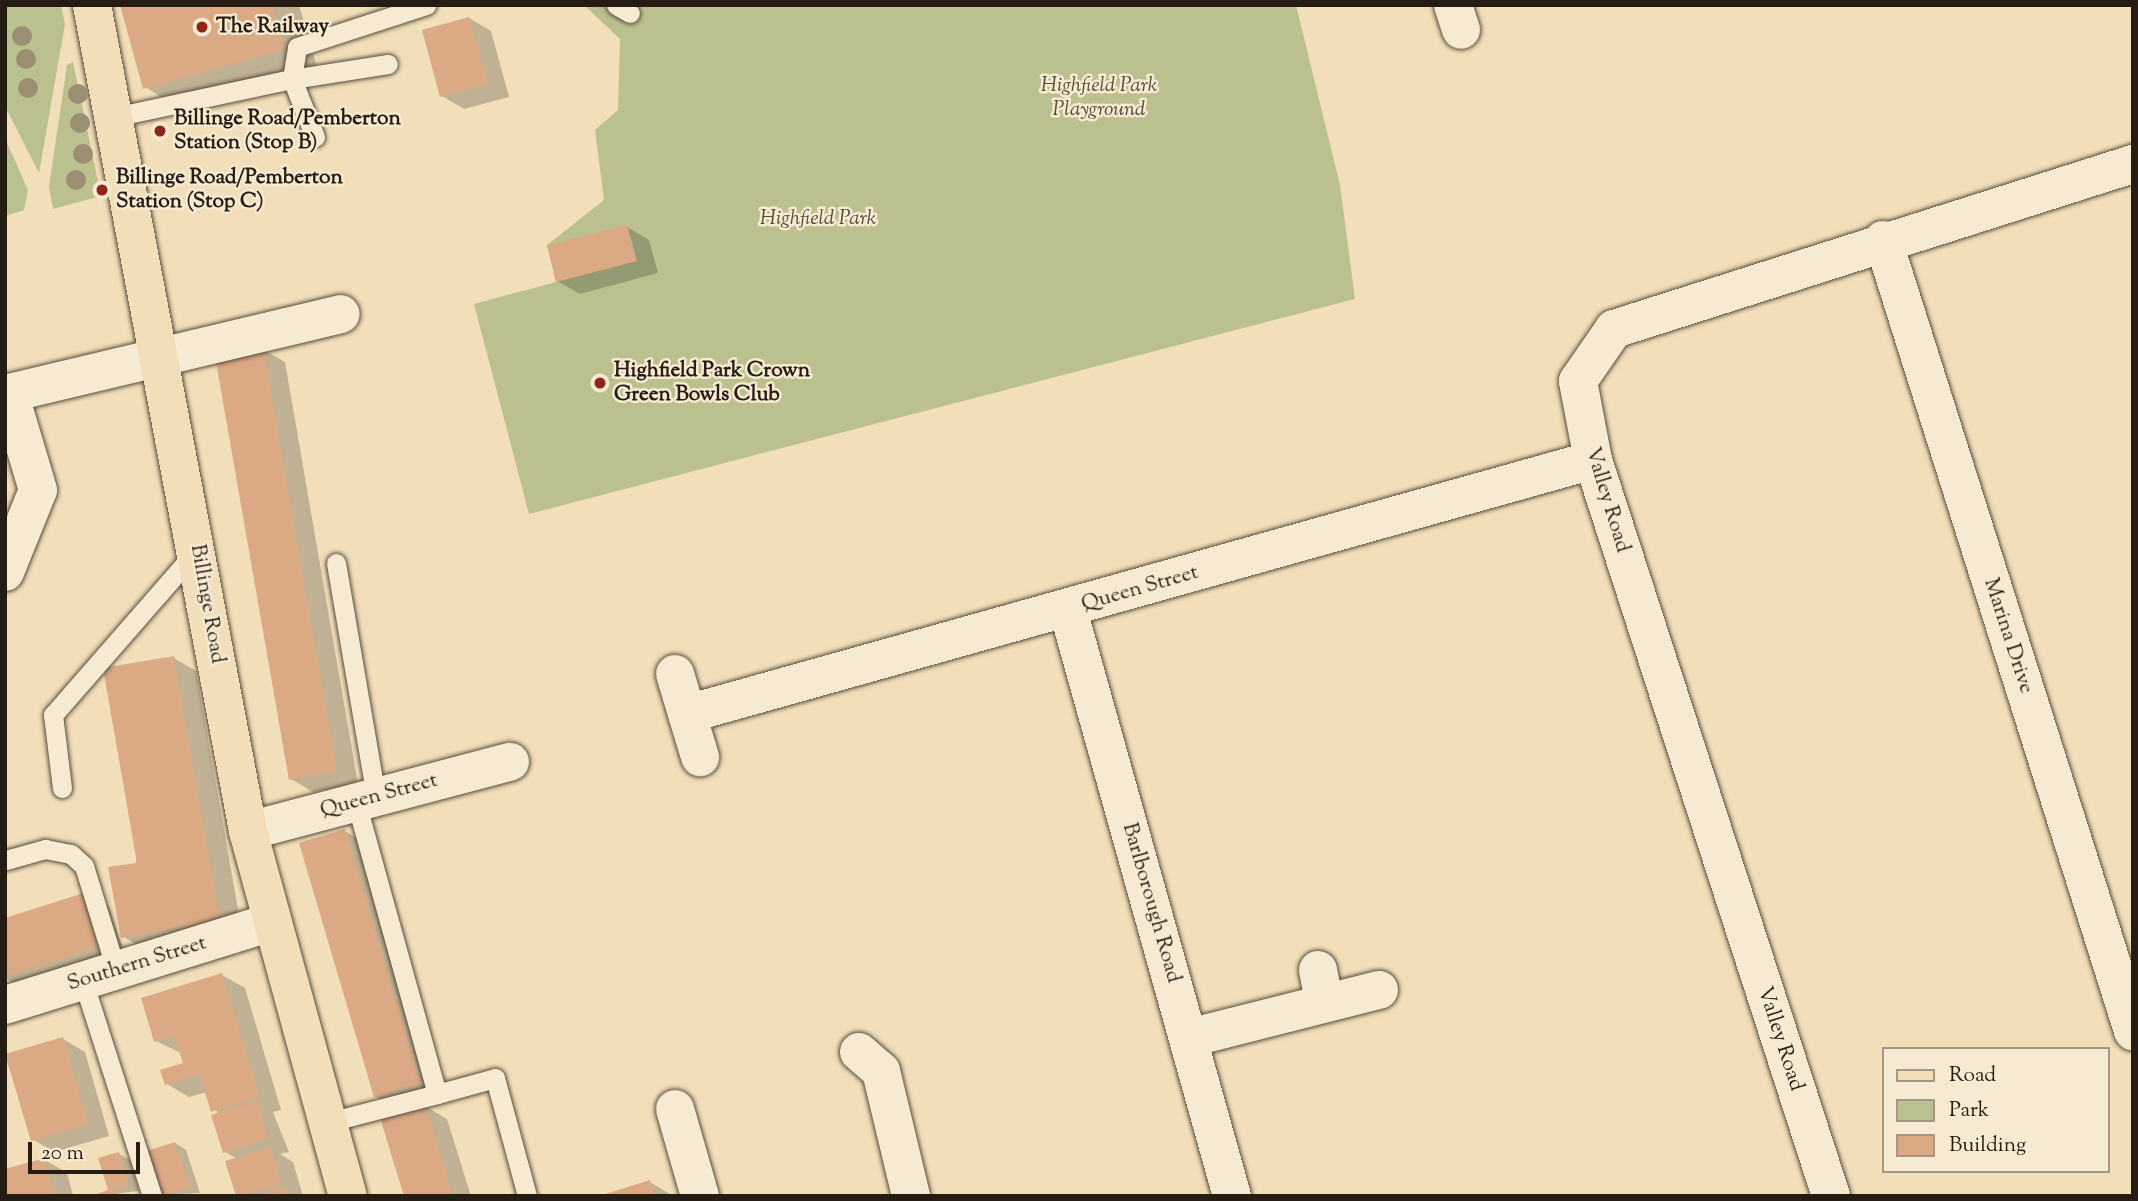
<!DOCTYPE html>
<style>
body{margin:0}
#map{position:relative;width:2138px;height:1201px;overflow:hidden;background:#f2deb9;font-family:"Sorts Mill Goudy",serif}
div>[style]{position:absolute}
.green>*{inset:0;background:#bac18f}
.shadow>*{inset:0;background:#0003}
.building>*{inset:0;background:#dba984}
.roads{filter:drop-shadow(0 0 2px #584d3c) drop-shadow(0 0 2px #584d3c)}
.lane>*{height:19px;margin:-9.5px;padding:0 9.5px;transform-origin:9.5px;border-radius:9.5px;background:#f7ead2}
.street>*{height:38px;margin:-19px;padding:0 19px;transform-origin:19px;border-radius:19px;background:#f7ead2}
.primary>*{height:38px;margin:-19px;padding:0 19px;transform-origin:19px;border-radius:19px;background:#f2deb9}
.trees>*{width:20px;height:20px;margin:-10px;border-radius:50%;background:#9a8f72}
.dots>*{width:19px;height:19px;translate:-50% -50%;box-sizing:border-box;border:4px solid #f7ead2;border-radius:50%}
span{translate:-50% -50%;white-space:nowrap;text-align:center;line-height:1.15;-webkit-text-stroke:5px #f7ead2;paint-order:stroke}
.poi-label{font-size:21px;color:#251d13;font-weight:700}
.left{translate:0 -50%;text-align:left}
.park-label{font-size:21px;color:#524e38;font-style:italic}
.street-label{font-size:21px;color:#251d13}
.frame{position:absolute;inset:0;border:7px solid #251d13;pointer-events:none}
.legend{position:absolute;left:1882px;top:1047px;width:228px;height:126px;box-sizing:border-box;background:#f7ead2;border:2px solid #a39886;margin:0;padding:9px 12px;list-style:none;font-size:21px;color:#251d13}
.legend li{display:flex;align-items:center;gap:14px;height:35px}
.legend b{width:35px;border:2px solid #a39886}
.scale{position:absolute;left:28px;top:1142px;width:112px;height:32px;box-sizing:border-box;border:4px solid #251d13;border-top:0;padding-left:9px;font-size:21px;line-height:24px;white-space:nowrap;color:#251d13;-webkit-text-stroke:5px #f7ead2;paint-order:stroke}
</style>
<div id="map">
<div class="green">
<i style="clip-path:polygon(7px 5px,61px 5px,65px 24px,39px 173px,5px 106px)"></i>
<i style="clip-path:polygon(584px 5px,1296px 5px,1340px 185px,1355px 299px,529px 514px,474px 304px,556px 282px,547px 245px,604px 200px,595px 130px,618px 110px,620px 39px)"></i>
<i style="clip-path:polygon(73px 62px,101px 196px,53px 209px,49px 187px,67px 65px)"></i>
<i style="clip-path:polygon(5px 138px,28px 190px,24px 210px,5px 216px)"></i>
</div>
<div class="shadow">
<i style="clip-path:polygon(122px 5px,299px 5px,317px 67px,178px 107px,145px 87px)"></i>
<i style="clip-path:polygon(469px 18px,491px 31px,509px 97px,464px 109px,442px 96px)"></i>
<i style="clip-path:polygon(627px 227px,649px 240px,658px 273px,580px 294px,557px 281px)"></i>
<i style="clip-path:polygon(262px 349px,285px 362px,358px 784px,313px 792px,291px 779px)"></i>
<i style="clip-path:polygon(174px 658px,196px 671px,242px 932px,145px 949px,122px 936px)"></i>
<i style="clip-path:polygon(345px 831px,367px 844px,442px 1096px,398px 1109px,375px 1096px)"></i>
<i style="clip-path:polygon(87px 894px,109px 906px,126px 958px,27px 990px,5px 978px,5px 920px)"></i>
<i style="clip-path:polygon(222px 975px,245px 988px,281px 1110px,273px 1112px,289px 1152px,280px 1154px,293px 1162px,303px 1196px,238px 1196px,227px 1162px,237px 1159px,224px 1151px,219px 1115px,207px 1092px,189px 1097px,167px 1084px,185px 1064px,181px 1053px,156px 1041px)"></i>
<i style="clip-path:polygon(63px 1039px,85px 1052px,109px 1136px,54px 1152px,32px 1139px)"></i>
<i style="clip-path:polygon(425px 1106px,447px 1119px,471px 1196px,406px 1196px)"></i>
<i style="clip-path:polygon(175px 1143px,186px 1150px,200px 1193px,163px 1195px)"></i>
<i style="clip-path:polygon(119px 1154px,130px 1160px,139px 1191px,95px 1196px,110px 1191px)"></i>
<i style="clip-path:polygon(45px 1160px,67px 1173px,73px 1196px,8px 1196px,5px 1170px)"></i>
<i style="clip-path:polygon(650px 1182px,673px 1196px,606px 1196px)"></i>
</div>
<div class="building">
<i style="clip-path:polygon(120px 5px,272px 5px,285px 49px,143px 89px)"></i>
<i style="clip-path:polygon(469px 17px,488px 84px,440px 97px,422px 30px)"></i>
<i style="clip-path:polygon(627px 225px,637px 261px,556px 282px,547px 245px)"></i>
<i style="clip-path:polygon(263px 347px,337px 771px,289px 780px,215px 356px)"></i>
<i style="clip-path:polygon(174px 656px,220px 920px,121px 938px,108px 867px,137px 863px,103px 668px)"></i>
<i style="clip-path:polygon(345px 829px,420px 1083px,374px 1097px,299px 843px)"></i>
<i style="clip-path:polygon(87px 892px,105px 945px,5px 977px,5px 918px)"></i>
<i style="clip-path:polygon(222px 973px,260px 1097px,211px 1112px,200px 1075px,165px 1085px,160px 1070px,183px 1063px,174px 1036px,154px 1042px,141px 998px)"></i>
<i style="clip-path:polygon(63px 1037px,88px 1124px,31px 1141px,5px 1054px)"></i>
<i style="clip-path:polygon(257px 1101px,268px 1139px,223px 1153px,211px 1115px)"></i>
<i style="clip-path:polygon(425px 1104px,442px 1158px,453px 1196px,404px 1196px,380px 1118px)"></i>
<i style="clip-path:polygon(175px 1142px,190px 1187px,161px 1196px,147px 1151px)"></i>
<i style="clip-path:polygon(271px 1147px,282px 1185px,236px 1196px,225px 1161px)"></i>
<i style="clip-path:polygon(119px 1152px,129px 1185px,116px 1189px,118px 1196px,91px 1196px,108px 1190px,98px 1158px)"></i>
<i style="clip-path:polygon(45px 1158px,55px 1196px,6px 1196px,5px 1169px)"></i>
<i style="clip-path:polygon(650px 1180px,655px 1196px,602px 1196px,602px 1195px)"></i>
<i style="clip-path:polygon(284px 1187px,287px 1196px,260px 1196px,260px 1195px)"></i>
</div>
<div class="roads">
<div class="lane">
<i style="left:616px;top:5px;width:16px;rotate:30deg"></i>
<i style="left:114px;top:117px;width:182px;rotate:-12.1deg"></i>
<i style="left:292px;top:79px;width:32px;rotate:-81deg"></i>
<i style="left:297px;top:47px;width:136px;rotate:-18deg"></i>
<i style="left:315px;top:137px;width:62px;rotate:-111.6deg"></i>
<i style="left:292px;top:79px;width:97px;rotate:-8.9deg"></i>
<i style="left:336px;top:563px;width:237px;rotate:80.3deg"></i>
<i style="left:62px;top:788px;width:74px;rotate:-97deg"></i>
<i style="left:53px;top:715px;width:219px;rotate:-48.9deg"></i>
<i style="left:356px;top:802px;width:303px;rotate:74.5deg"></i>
<i style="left:437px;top:1094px;width:60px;rotate:-15.4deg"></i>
<i style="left:495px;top:1078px;width:122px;rotate:74.8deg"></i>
<i style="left:6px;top:860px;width:41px;rotate:-15.8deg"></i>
<i style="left:45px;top:849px;width:26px;rotate:11deg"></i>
<i style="left:71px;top:854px;width:18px;rotate:43deg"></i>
<i style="left:84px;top:866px;width:109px;rotate:72.9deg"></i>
<i style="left:83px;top:981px;width:226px;rotate:72.2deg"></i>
<i style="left:325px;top:1123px;width:116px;rotate:-14.5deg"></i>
</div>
<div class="street">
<i style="left:1453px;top:5px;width:26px;rotate:72deg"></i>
<i style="left:1883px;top:240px;width:830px;rotate:72.46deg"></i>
<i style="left:5px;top:394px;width:345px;rotate:-13.4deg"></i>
<i style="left:5px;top:572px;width:88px;rotate:-68.1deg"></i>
<i style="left:38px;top:490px;width:101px;rotate:-106.6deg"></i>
<i style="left:1068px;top:610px;width:609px;rotate:74.37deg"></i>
<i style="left:675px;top:674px;width:87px;rotate:73.2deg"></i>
<i style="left:687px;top:714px;width:941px;rotate:-15.66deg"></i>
<i style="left:248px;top:831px;width:271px;rotate:-14.8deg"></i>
<i style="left:1318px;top:970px;width:33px;rotate:79deg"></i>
<i style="left:5px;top:1005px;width:276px;rotate:-17.3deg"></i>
<i style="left:1189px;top:1038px;width:196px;rotate:-14.2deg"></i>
<i style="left:859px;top:1052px;width:29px;rotate:41deg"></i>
<i style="left:881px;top:1071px;width:129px;rotate:76.5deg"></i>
<i style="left:675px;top:1109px;width:91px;rotate:74deg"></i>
<i style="left:1831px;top:1196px;width:774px;rotate:-107.92deg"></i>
<i style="left:1593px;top:460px;width:80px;rotate:-100.8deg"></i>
<i style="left:1578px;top:381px;width:63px;rotate:-55.3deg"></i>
<i style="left:1614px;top:329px;width:545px;rotate:-17.64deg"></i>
</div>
<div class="primary">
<i style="left:92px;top:5px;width:841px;rotate:79.3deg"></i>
<i style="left:248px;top:831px;width:378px;rotate:74.7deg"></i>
</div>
</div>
<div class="trees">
<i style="left:22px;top:36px"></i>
<i style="left:26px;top:59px"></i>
<i style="left:28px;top:88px"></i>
<i style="left:78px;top:94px"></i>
<i style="left:80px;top:123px"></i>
<i style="left:83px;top:154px"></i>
<i style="left:76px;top:180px"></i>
</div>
<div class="dots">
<i style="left:202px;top:27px;background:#8f2418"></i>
<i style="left:160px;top:131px;background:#8f2418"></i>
<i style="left:102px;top:190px;background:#8f2418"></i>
<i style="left:600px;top:383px;background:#8f2418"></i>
</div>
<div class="poi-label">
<span class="left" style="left:216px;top:27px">The Railway</span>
<span class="left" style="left:174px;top:131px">Billinge Road/Pemberton<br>Station (Stop B)</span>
<span class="left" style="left:116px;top:190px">Billinge Road/Pemberton<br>Station (Stop C)</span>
<span class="left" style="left:614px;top:383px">Highfield Park Crown<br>Green Bowls Club</span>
</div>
<div class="park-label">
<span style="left:1099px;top:98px">Highfield Park<br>Playground</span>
<span style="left:818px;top:219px">Highfield Park</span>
</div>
<div class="street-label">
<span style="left:1607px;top:500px;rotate:73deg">Valley Road</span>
<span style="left:1140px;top:589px;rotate:-16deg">Queen Street</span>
<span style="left:207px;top:604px;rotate:80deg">Billinge Road</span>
<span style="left:2008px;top:636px;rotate:72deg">Marina Drive</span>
<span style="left:379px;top:796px;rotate:-15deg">Queen Street</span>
<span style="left:1151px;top:903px;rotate:74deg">Barlborough Road</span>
<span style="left:137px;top:964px;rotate:-17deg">Southern Street</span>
<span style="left:1780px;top:1039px;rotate:72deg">Valley Road</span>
</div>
<div class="frame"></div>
<ul class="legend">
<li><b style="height:9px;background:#f2deb9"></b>Road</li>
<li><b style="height:19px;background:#bac18f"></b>Park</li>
<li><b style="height:19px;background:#dba984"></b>Building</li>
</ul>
<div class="scale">20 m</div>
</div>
